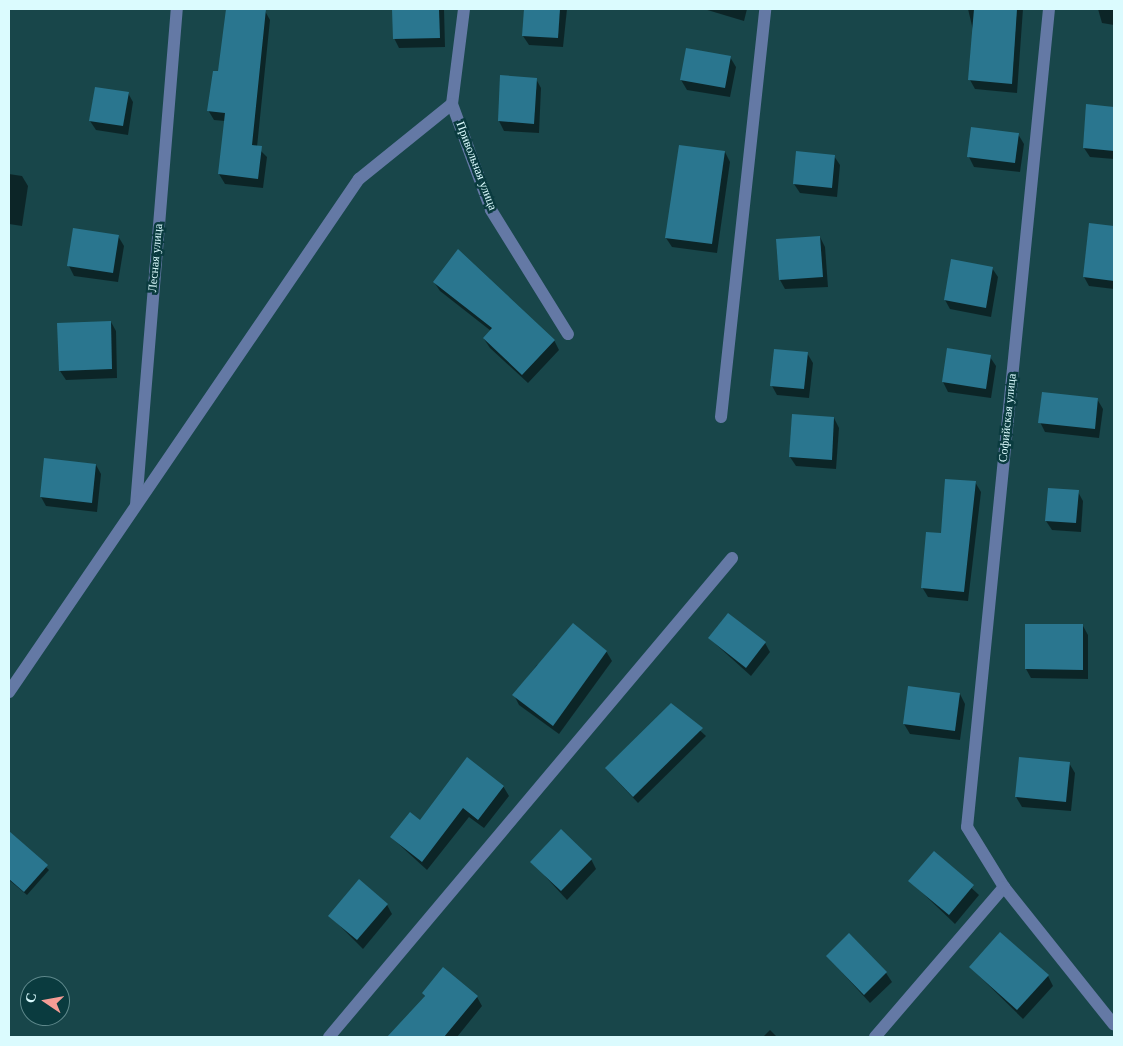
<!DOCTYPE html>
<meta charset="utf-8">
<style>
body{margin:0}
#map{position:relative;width:1123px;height:1046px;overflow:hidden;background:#18464a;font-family:"Times New Roman",serif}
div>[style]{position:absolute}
.shadow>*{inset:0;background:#0007}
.building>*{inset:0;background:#2a768f}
.minor>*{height:12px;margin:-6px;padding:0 6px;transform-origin:6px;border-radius:6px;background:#6479a5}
span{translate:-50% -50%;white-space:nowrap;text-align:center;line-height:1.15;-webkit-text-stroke:5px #0a3b3f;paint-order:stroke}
.street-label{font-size:12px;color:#dbfbfe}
.frame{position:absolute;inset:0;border:10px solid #dbfbfe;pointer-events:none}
.north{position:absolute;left:20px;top:976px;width:50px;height:50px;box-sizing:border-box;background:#0a3b3f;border:1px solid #5e888b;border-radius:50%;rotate:282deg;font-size:14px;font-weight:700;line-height:20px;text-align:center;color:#dbfbfe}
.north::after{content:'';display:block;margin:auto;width:18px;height:22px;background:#f59c95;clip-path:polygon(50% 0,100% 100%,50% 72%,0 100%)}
</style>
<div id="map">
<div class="shadow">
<i style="clip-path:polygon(227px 9px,265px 11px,270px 20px,257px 147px,267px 157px,263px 188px,225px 184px,219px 174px,225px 121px,214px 120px,208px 110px,219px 73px)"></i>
<i style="clip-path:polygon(393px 9px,444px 9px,445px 47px,399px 48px,394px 38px)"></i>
<i style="clip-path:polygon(525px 9px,567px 9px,563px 47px,529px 45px,523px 36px)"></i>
<i style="clip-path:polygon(704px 9px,747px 9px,744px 21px)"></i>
<i style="clip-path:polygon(968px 9px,1023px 9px,1017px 93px,975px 89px,970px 80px,973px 30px)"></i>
<i style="clip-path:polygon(1098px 9px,1114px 9px,1114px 25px,1102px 23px)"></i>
<i style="clip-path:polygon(730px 57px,736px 67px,730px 97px,687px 90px,681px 80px)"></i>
<i style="clip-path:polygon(501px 77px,536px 79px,541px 88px,539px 133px,504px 131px,499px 121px)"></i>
<i style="clip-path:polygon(128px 93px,133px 102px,128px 135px,96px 130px,90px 121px)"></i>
<i style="clip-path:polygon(1088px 106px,1114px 108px,1114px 159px,1090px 157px,1084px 148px)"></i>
<i style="clip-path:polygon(1018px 134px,1024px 144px,1020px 172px,974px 167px,969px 157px)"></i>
<i style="clip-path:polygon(725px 152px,730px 162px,717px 253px,672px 247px,666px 238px)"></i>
<i style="clip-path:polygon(834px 156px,840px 165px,837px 197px,800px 193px,794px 184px)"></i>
<i style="clip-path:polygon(9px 174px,22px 176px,28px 186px,22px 226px,9px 224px)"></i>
<i style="clip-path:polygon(1090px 225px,1114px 228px,1114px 289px,1089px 286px,1084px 277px)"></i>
<i style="clip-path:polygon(118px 236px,124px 246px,118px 282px,74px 276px,69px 266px)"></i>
<i style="clip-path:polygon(820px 237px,825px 247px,828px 287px,785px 289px,780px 280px,777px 241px)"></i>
<i style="clip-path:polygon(992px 268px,998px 277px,991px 317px,950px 309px,945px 300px)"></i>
<i style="clip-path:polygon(434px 282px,554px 340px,559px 350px,528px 383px,490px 348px,484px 339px,491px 331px,440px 291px)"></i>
<i style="clip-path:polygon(111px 322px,116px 331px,117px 378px,66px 380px,60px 371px)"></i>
<i style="clip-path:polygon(948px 350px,990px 357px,996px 366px,991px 398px,948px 392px,943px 382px)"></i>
<i style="clip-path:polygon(807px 353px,813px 363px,809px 398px,777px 395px,772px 386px)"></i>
<i style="clip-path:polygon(1097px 399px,1103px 409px,1099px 438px,1045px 432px,1040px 422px)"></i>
<i style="clip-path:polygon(834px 418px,839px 428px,836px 469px,796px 466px,790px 457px)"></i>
<i style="clip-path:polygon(96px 465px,101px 474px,97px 512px,46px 506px,41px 497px)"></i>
<i style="clip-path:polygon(975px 482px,981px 492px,968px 601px,928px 597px,922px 587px,942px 534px)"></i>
<i style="clip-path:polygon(1078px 492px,1083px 501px,1081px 532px,1052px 530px,1046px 521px)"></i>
<i style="clip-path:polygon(1083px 626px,1088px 635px,1088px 679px,1031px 678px,1026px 669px)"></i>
<i style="clip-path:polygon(710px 639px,765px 643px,770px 652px,751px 676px)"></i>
<i style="clip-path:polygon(606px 651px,612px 661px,559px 734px,519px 705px,514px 695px,537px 665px)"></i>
<i style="clip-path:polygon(960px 694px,965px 704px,960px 740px,910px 734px,904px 724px)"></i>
<i style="clip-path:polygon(671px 704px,706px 736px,638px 803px,606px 769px)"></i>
<i style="clip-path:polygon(1069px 763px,1075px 773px,1071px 811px,1022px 807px,1016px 797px)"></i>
<i style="clip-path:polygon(503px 786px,509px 796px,484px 828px,469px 817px,427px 870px,392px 838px)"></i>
<i style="clip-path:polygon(9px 832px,49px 870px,27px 895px,9px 880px)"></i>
<i style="clip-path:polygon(934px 853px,979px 895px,955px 924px,910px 881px)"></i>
<i style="clip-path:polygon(591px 859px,596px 869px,567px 900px,532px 862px)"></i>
<i style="clip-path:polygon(387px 905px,392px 914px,363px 949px,330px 916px)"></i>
<i style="clip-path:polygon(827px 956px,886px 973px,892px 982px,870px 1003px)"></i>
<i style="clip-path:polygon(970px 967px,1048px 976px,1053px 986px,1023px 1019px)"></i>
<i style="clip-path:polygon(423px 994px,477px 997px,482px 1006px,457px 1037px,389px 1037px,425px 997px)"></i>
<i style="clip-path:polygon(770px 1030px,777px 1037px,763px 1037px)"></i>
</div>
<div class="building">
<i style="clip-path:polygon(226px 9px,266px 9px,252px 145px,262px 146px,258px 179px,218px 174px,225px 113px,207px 111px,213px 71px,218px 71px)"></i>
<i style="clip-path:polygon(392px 9px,439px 9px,440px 38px,393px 39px)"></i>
<i style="clip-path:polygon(524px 9px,560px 9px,558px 38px,522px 36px)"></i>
<i style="clip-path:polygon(974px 9px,1017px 9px,1012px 84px,968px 80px)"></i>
<i style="clip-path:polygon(686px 48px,731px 56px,725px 88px,680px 80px)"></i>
<i style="clip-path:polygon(500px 75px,537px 78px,534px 124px,498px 121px)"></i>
<i style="clip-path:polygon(95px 87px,129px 92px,123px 126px,89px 121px)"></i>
<i style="clip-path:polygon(1086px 104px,1114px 107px,1114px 151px,1083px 148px)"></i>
<i style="clip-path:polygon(971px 127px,1019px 133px,1015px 163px,967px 157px)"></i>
<i style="clip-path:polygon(679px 145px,725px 151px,712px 244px,665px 238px)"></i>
<i style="clip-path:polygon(796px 151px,835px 155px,832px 188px,793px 184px)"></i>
<i style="clip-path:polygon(1089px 223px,1114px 226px,1114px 281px,1083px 277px)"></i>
<i style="clip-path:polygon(73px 228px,119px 235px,113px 273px,67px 266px)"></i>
<i style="clip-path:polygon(820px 236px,823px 277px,779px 280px,776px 239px)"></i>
<i style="clip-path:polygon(458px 249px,555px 340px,522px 375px,483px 338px,492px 328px,433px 282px)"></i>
<i style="clip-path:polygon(951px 259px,993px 267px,986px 308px,944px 300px)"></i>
<i style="clip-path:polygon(111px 321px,112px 369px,59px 371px,57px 323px)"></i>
<i style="clip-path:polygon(947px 348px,991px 355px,986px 389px,942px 382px)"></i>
<i style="clip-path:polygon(774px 349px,808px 352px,804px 389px,770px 386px)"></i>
<i style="clip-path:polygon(1042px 392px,1098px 398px,1095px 429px,1038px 423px)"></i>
<i style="clip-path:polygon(792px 414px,834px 417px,832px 460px,789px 457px)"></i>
<i style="clip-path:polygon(44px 458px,96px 464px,92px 503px,40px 497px)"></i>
<i style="clip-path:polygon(945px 479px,976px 481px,964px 592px,921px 588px,926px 532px,941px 533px)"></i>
<i style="clip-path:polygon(1048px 488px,1079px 490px,1076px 523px,1045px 521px)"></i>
<i style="clip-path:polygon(728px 613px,766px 642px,746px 668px,708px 638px)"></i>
<i style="clip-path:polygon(573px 623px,607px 651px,553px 726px,512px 695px)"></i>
<i style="clip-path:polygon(1025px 624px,1083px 624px,1083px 670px,1025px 669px)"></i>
<i style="clip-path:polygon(908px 686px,960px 693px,955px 731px,903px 724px)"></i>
<i style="clip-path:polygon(671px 703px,703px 728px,633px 797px,605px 768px)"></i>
<i style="clip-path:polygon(467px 757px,504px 786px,478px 820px,463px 808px,422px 862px,390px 837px,410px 812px,420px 820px)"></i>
<i style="clip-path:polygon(1019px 757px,1070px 762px,1066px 802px,1015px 797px)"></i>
<i style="clip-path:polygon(561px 829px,592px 859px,561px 891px,530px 862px)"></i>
<i style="clip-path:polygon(9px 831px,48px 865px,24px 892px,9px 879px)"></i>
<i style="clip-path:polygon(934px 851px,974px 885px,949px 915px,908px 881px)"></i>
<i style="clip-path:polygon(359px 879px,388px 904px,357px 940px,328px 916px)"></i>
<i style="clip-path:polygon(1000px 932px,1049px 975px,1017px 1010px,969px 967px)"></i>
<i style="clip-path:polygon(849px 933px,887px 972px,864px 995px,826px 956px)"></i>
<i style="clip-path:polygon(443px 967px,478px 996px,444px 1037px,387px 1037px,425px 996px,422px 993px)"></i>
</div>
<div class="minor">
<i style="left:464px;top:9px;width:96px;rotate:97.2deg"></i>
<i style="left:452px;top:104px;width:113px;rotate:69.8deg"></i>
<i style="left:491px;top:210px;width:146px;rotate:58.2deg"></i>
<i style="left:1049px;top:9px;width:822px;rotate:95.72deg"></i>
<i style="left:967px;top:827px;width:70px;rotate:58.3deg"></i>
<i style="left:1004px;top:887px;width:176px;rotate:51.4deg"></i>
<i style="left:721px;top:417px;width:410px;rotate:-83.8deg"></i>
<i style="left:136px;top:505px;width:498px;rotate:-85.3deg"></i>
<i style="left:9px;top:692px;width:621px;rotate:-55.7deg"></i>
<i style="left:359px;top:179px;width:119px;rotate:-38.9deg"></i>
<i style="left:329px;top:1037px;width:626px;rotate:-49.92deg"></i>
<i style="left:875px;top:1037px;width:198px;rotate:-49.3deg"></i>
</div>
<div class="street-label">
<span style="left:476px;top:166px;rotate:69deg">Привольная улица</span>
<span style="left:156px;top:258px;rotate:-85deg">Лесная улица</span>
<span style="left:1008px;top:418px;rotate:-84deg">Софийская улица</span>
</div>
<div class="frame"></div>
<div class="north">С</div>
</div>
